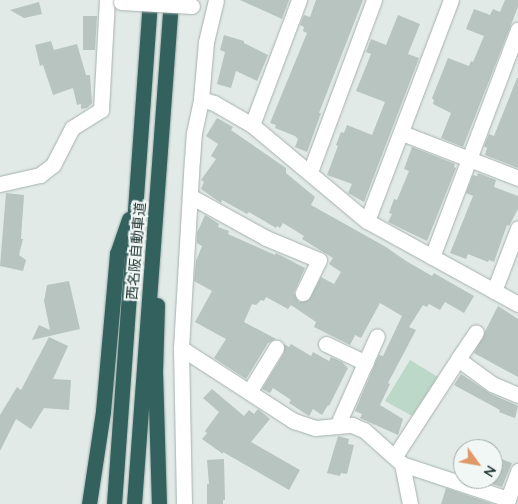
<!DOCTYPE html>
<meta charset="utf-8">
<style>
body{margin:0}
#map{position:relative;width:518px;height:504px;overflow:hidden;background:#e1eae7;font-family:Quicksand,"Noto Sans JP",sans-serif}
div>[style]{position:absolute}
.green>*{inset:0;background:#bcd8c8}
.building>*{inset:0;background:#b7c4c0}
.roads{filter:drop-shadow(0 0 1px #a5b1ae) drop-shadow(0 0 1px #a5b1ae)}
.minor>*{height:15px;margin:-7.5px;padding:0 7.5px;transform-origin:7.5px;border-radius:7.5px;background:#fff}
.motorway>*{height:15px;margin:-7.5px;padding:0 7.5px;transform-origin:7.5px;border-radius:7.5px;background:#33615e}
.bridges{filter:drop-shadow(0 0 1px #a5b1ae) drop-shadow(0 0 1px #a5b1ae)}
.minor-bridge>*{height:15px;margin:-7.5px;padding:0 7.5px;transform-origin:7.5px;border-radius:7.5px;background:#fff}
span{translate:-50% -50%;white-space:nowrap;text-align:center;line-height:1.15;-webkit-text-stroke:4.5px #f1f7f5;paint-order:stroke}
.street-label{font-size:14px;color:#243836}
.north{position:absolute;left:453px;top:439px;width:50px;height:50px;box-sizing:border-box;background:#f1f7f5;border:1px solid #9faba9;border-radius:50%;rotate:122deg;font-size:14px;font-weight:700;line-height:20px;text-align:center;color:#243836}
.north::after{content:'';display:block;margin:auto;width:18px;height:22px;background:#e09868;clip-path:polygon(50% 0,100% 100%,50% 72%,0 100%)}
</style>
<div id="map">
<div class="green">
<i style="clip-path:polygon(410px 360px,438px 377px,412px 416px,385px 401px)"></i>
</div>
<div class="building">
<i style="clip-path:polygon(240px 0,289px 0,282px 19px)"></i>
<i style="clip-path:polygon(316px 0,363px 0,319px 113px,321px 113px,307px 152px,295px 147px,298px 139px,295px 136px,275px 128px,276px 125px,270px 123px,307px 33px,303px 31px,304px 27px,300px 25px,304px 15px,310px 17px)"></i>
<i style="clip-path:polygon(505px 0,518px 0,518px 7px,463px 147px,441px 138px,451px 113px,433px 104px,434px 100px,432px 98px,448px 58px,469px 66px,471px 61px,473px 62px,484px 36px,466px 29px,474px 9px,490px 15px,493px 9px,500px 12px)"></i>
<i style="clip-path:polygon(39px 2px,42px 14px,24px 18px,10px 10px)"></i>
<i style="clip-path:polygon(398px 15px,420px 24px,408px 54px,419px 58px,364px 202px,348px 193px,352px 184px,327px 175px,338px 146px,336px 145px,341px 132px,344px 133px,347px 125px,372px 135px,385px 102px,356px 91px,371px 54px,366px 52px,371px 39px,386px 45px)"></i>
<i style="clip-path:polygon(83px 16px,97px 16px,95px 50px,83px 50px)"></i>
<i style="clip-path:polygon(224px 35px,244px 41px,244px 43px,268px 55px,257px 81px,236px 71px,231px 88px,217px 84px,225px 52px,220px 50px)"></i>
<i style="clip-path:polygon(51px 41px,54px 50px,77px 44px,86px 75px,90px 75px,92px 103px,87px 108px,81px 109px,81px 104px,77px 105px,73px 88px,53px 95px,43px 65px,40px 66px,35px 45px)"></i>
<i style="clip-path:polygon(517px 78px,518px 78px,518px 168px,485px 155px,487px 148px,484px 146px,489px 134px,494px 136px)"></i>
<i style="clip-path:polygon(217px 118px,233px 127px,231px 130px,286px 168px,286px 173px,315px 197px,311px 205px,386px 247px,406px 261px,432px 276px,434px 273px,474px 296px,464px 313px,445px 302px,440px 310px,429px 304px,427px 307px,423px 305px,409px 327px,416px 330px,388px 383px,390px 384px,380px 405px,403px 419px,398px 435px,360px 418px,362px 414px,355px 411px,377px 359px,379px 355px,383px 356px,402px 316px,380px 303px,361px 338px,355px 335px,350px 345px,314px 327px,316px 322px,291px 305px,288px 309px,266px 297px,264px 301px,261px 300px,256px 305px,252px 304px,244px 322px,276px 339px,268px 343px,246px 379px,214px 358px,226px 339px,195px 322px,212px 291px,194px 281px,196px 261px,202px 246px,197px 243px,197px 233px,205px 215px,219px 224px,218px 227px,229px 231px,228px 234px,275px 255px,276px 253px,305px 268px,294px 293px,299px 302px,309px 300px,321px 277px,334px 284px,341px 272px,329px 264px,333px 258px,302px 239px,304px 236px,283px 223px,280px 228px,277px 226px,276px 228px,249px 212px,247px 214px,222px 200px,221px 203px,201px 189px,204px 182px,201px 180px,216px 159px,211px 156px,218px 144px,206px 136px)"></i>
<i style="clip-path:polygon(412px 147px,455px 164px,454px 167px,456px 168px,427px 241px,388px 222px,392px 214px,389px 213px,394px 199px,397px 200px,409px 171px,404px 169px)"></i>
<i style="clip-path:polygon(478px 173px,496px 180px,494px 187px,518px 196px,518px 209px,509px 226px,507px 225px,494px 262px,489px 260px,488px 262px,468px 254px,466px 259px,450px 253px,473px 196px,466px 193px,473px 175px,477px 176px)"></i>
<i style="clip-path:polygon(6px 193px,24px 195px,21px 239px,23px 239px,19px 255px,26px 260px,23px 271px,0 266px)"></i>
<i style="clip-path:polygon(69px 281px,80px 329px,32px 340px,39px 325px,50px 330px,44px 301px,47px 285px)"></i>
<i style="clip-path:polygon(498px 306px,518px 319px,518px 377px,474px 353px)"></i>
<i style="clip-path:polygon(49px 337px,68px 346px,53px 379px,71px 380px,69px 410px,44px 408px,31px 429px,16px 419px,0 451px,0 415px,17px 387px,21px 390px)"></i>
<i style="clip-path:polygon(284px 344px,289px 347px,291px 344px,311px 356px,313px 352px,329px 361px,331px 357px,342px 362px,348px 368px,329px 406px,328px 405px,322px 415px,313px 409px,309px 416px,289px 403px,291px 400px,273px 388px,270px 393px,262px 389px,284px 353px)"></i>
<i style="clip-path:polygon(461px 374px,491px 394px,518px 406px,515px 418px,499px 412px,500px 410px,454px 385px)"></i>
<i style="clip-path:polygon(212px 389px,244px 416px,249px 410px,254px 414px,258px 409px,270px 419px,251px 442px,300px 470px,289px 490px,223px 452px,223px 454px,202px 439px,207px 433px,205px 431px,219px 412px,203px 398px)"></i>
<i style="clip-path:polygon(338px 436px,349px 439px,348px 444px,354px 445px,347px 474px,341px 473px,340px 476px,327px 473px)"></i>
<i style="clip-path:polygon(493px 456px,512px 463px,502px 487px,482px 481px,493px 479px)"></i>
<i style="clip-path:polygon(224px 459px,225px 500px,223px 500px,223px 504px,207px 504px,207px 484px,209px 484px,207px 460px)"></i>
<i style="clip-path:polygon(446px 488px,493px 504px,441px 504px)"></i>
</div>
<div class="roads">
<div class="minor">
<i style="left:201px;top:99px;width:14px;rotate:17deg"></i>
<i style="left:214px;top:103px;width:44px;rotate:30.1deg"></i>
<i style="left:252px;top:125px;width:150px;rotate:39.9deg"></i>
<i style="left:367px;top:221px;width:172px;rotate:28.8deg"></i>
<i style="left:252px;top:125px;width:134px;rotate:-69.4deg"></i>
<i style="left:402px;top:133px;width:124px;rotate:21.2deg"></i>
<i style="left:310px;top:172px;width:184px;rotate:-69.6deg"></i>
<i style="left:0;top:184px;width:41px;rotate:-12.7deg"></i>
<i style="left:40px;top:175px;width:16px;rotate:-38deg"></i>
<i style="left:53px;top:165px;width:42px;rotate:-62.8deg"></i>
<i style="left:72px;top:128px;width:34px;rotate:-32deg"></i>
<i style="left:101px;top:110px;width:110px;rotate:-86.9deg"></i>
<i style="left:190px;top:196px;width:87px;rotate:28.9deg"></i>
<i style="left:266px;top:238px;width:57px;rotate:22.5deg"></i>
<i style="left:319px;top:260px;width:37px;rotate:116deg"></i>
<i style="left:367px;top:221px;width:236px;rotate:-69.2deg"></i>
<i style="left:432px;top:257px;width:243px;rotate:-69.3deg"></i>
<i style="left:494px;top:291px;width:67px;rotate:-69.1deg"></i>
<i style="left:326px;top:344px;width:44px;rotate:25.4deg"></i>
<i style="left:181px;top:348px;width:135px;rotate:32.9deg"></i>
<i style="left:294px;top:421px;width:22px;rotate:18deg"></i>
<i style="left:315px;top:428px;width:37px;rotate:-5deg"></i>
<i style="left:352px;top:425px;width:13px;rotate:23deg"></i>
<i style="left:364px;top:430px;width:51px;rotate:41.8deg"></i>
<i style="left:402px;top:464px;width:112px;rotate:18.3deg"></i>
<i style="left:508px;top:499px;width:30px;rotate:-70deg"></i>
<i style="left:458px;top:359px;width:32px;rotate:-56deg"></i>
<i style="left:249px;top:392px;width:52px;rotate:-58.5deg"></i>
<i style="left:337px;top:426px;width:98px;rotate:-66deg"></i>
<i style="left:395px;top:456px;width:116px;rotate:-57deg"></i>
<i style="left:458px;top:359px;width:42px;rotate:36.3deg"></i>
<i style="left:492px;top:384px;width:28px;rotate:23deg"></i>
<i style="left:402px;top:464px;width:41px;rotate:78.7deg"></i>
<i style="left:184px;top:504px;width:156px;rotate:-91.1deg"></i>
<i style="left:181px;top:348px;width:188px;rotate:-86.7deg"></i>
<i style="left:192px;top:160px;width:27px;rotate:-86deg"></i>
<i style="left:194px;top:133px;width:35px;rotate:-78deg"></i>
<i style="left:201px;top:99px;width:57px;rotate:-85deg"></i>
<i style="left:206px;top:42px;width:43px;rotate:-76.6deg"></i>
</div>
<div class="motorway">
<i style="left:157px;top:305px;width:66px;rotate:91.7deg"></i>
<i style="left:155px;top:371px;width:133px;rotate:88.3deg"></i>
<i style="left:89px;top:504px;width:94px;rotate:-81.4deg"></i>
<i style="left:103px;top:411px;width:158px;rotate:-84.9deg"></i>
<i style="left:117px;top:254px;width:37px;rotate:-71deg"></i>
<i style="left:114px;top:504px;width:505px;rotate:-85.91deg"></i>
<i style="left:134px;top:504px;width:505px;rotate:-85.8deg"></i>
</div>
</div>
<div class="bridges">
<div class="minor-bridge">
<i style="left:121px;top:2px;width:71px;rotate:3.2deg"></i>
</div>
</div>
<div class="street-label">
<span style="left:136px;top:251px;rotate:-85deg">西名阪自動車道</span>
</div>
<div class="north">N</div>
</div>
